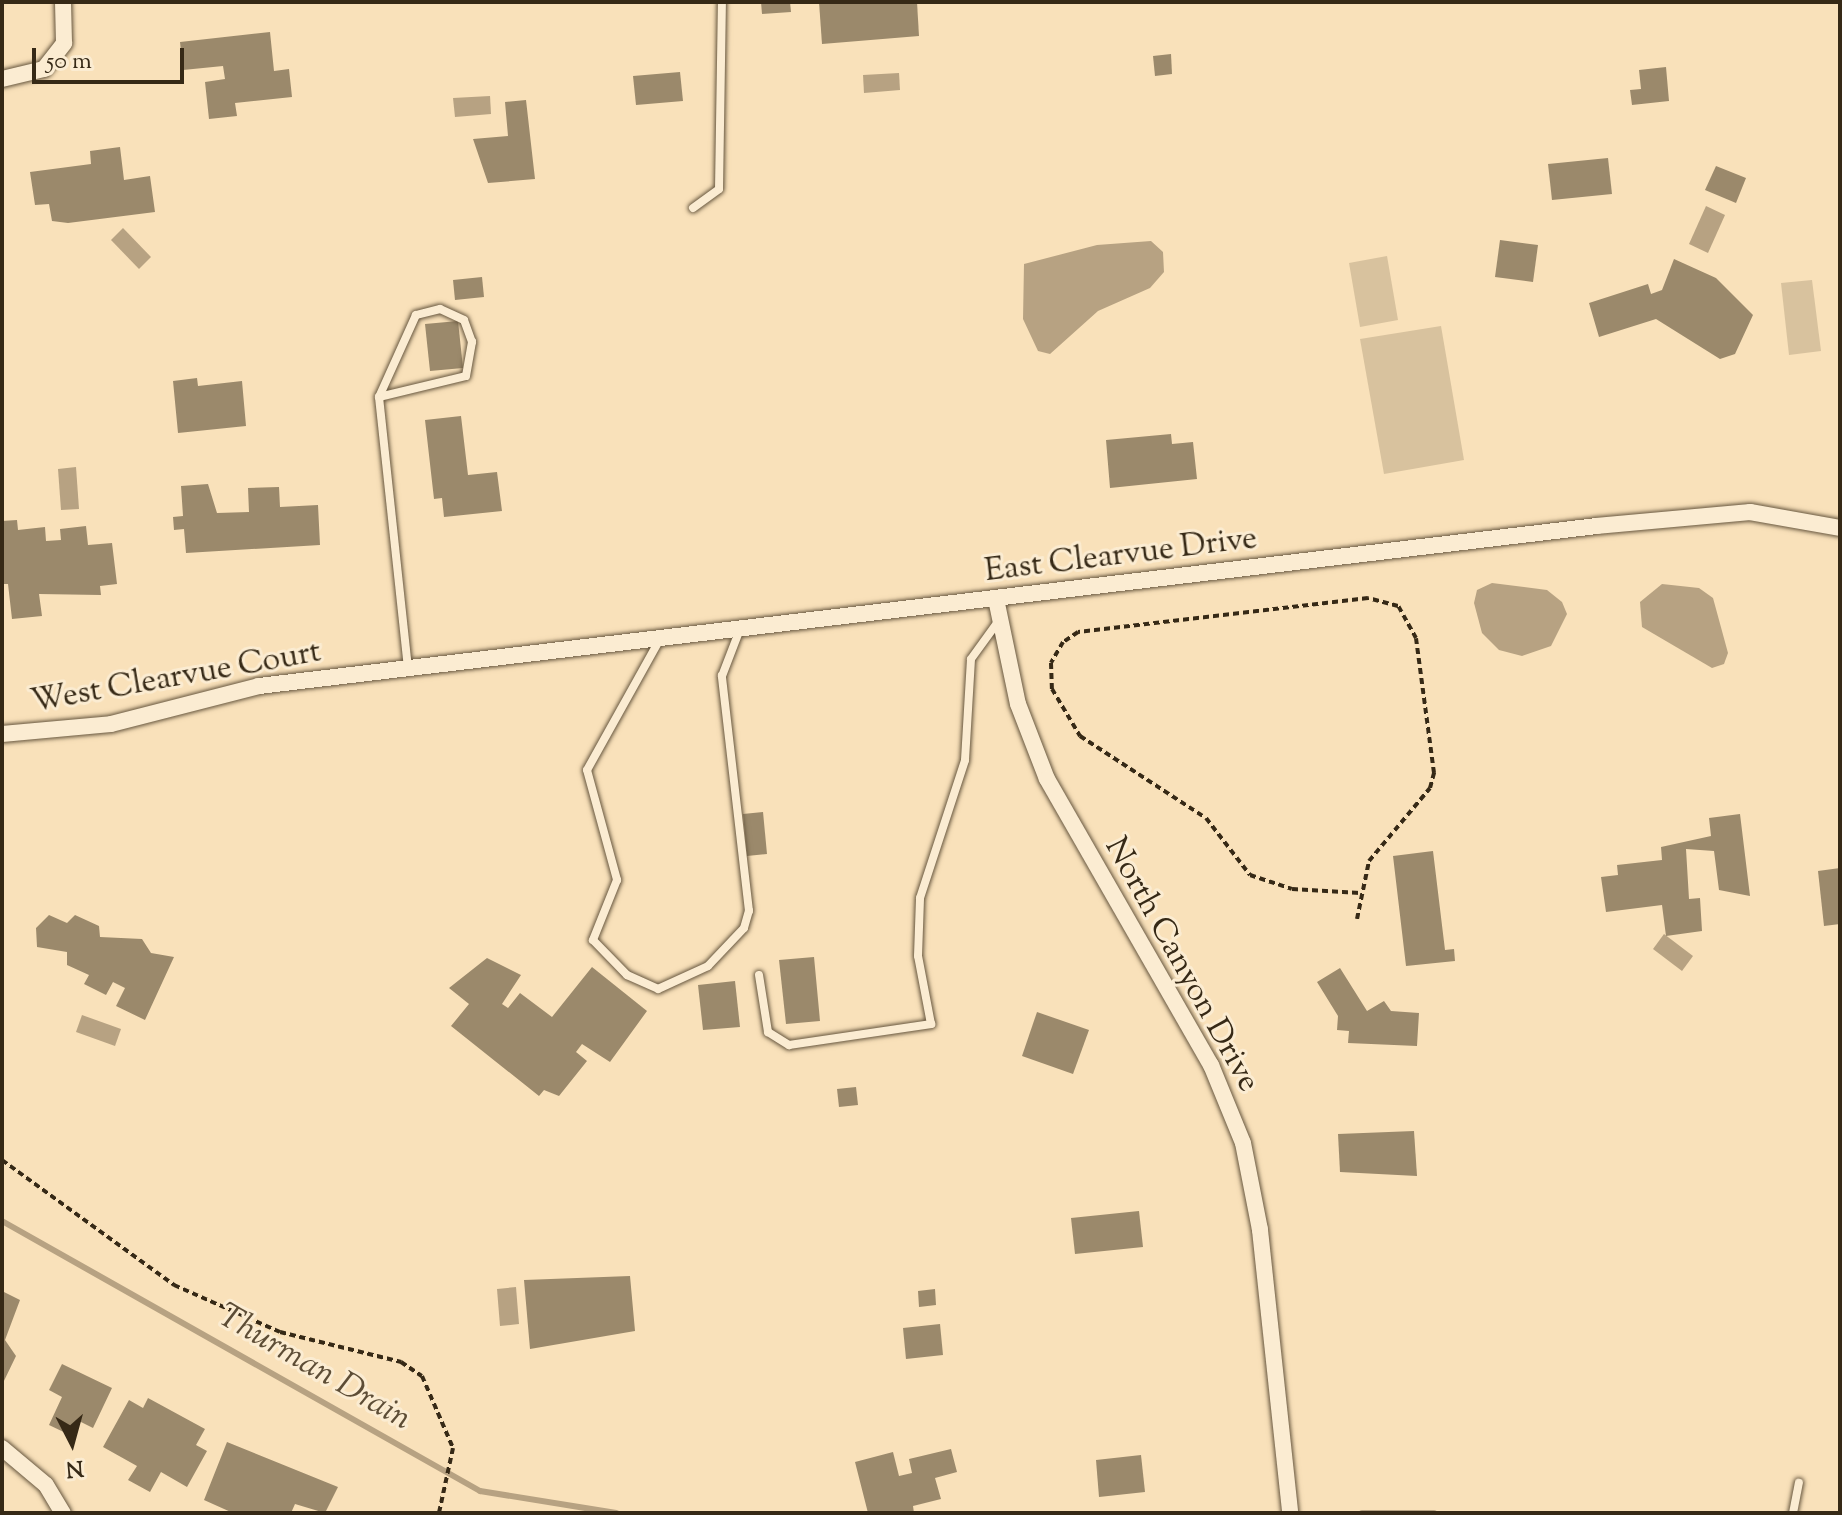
<!DOCTYPE html>
<style>
body{margin:0}
#map{position:relative;width:1842px;height:1515px;overflow:hidden;background:#f9e1ba;font-family:"Sorts Mill Goudy",serif}
div>[style]{position:absolute}
.green>*{inset:0;background:#d8c29e}
.water>*{inset:0;background:#b7a282}
.stream>*{height:6px;margin:-3px;padding:0 3px;transform-origin:3px;border-radius:3px;background:#b7a282}
.building>*{inset:0;background:#9b896b}
.path>*{height:4px;margin-top:-2px;transform-origin:0;background:repeating-linear-gradient(90deg,#362916 0 6px,transparent 0 10px)}
.roads{filter:drop-shadow(0 0 2px #67573f) drop-shadow(0 0 2px #67573f)}
.lane>*{height:8px;margin:-4px;padding:0 4px;transform-origin:4px;border-radius:4px;background:#fbecd2}
.street>*{height:16px;margin:-8px;padding:0 8px;transform-origin:8px;border-radius:8px;background:#fbecd2}
span{translate:-50% -50%;white-space:nowrap;text-align:center;line-height:1.15;-webkit-text-stroke:6px #fbecd2;paint-order:stroke}
.street-label{font-size:32px;color:#362916}
.water-label{font-size:34px;color:#5d4d36;font-style:italic}
.frame{position:absolute;inset:0;border:4px solid #362916;pointer-events:none}
.north{position:absolute;left:32px;top:1403px;width:80px;height:80px;-webkit-text-stroke:6px #fbecd2;paint-order:stroke;rotate:174deg;font-size:22px;font-weight:700;line-height:32px;text-align:center;color:#362916}
.north::after{content:'';display:block;margin:auto;width:28px;height:36px;background:#362916;clip-path:polygon(50% 0,100% 100%,50% 72%,0 100%)}
.scale{position:absolute;left:32px;top:48px;width:152px;height:36px;box-sizing:border-box;border:4px solid #362916;border-top:0;padding-left:10px;font-size:24px;line-height:28px;white-space:nowrap;color:#362916;-webkit-text-stroke:6px #fbecd2;paint-order:stroke}
</style>
<div id="map">
<div class="green">
<i style="clip-path:polygon(1387px 256px,1398px 320px,1360px 327px,1349px 263px)"></i>
<i style="clip-path:polygon(1812px 280px,1821px 351px,1789px 355px,1781px 283px)"></i>
<i style="clip-path:polygon(1441px 326px,1464px 460px,1384px 474px,1360px 339px)"></i>
</div>
<div class="water">
<i style="clip-path:polygon(899px 73px,900px 90px,864px 93px,863px 75px)"></i>
<i style="clip-path:polygon(490px 96px,491px 114px,455px 117px,453px 98px)"></i>
<i style="clip-path:polygon(1706px 206px,1725px 215px,1708px 253px,1689px 244px)"></i>
<i style="clip-path:polygon(123px 228px,151px 257px,139px 269px,111px 240px)"></i>
<i style="clip-path:polygon(1151px 241px,1163px 252px,1164px 272px,1150px 288px,1098px 311px,1050px 354px,1038px 351px,1023px 319px,1024px 264px,1097px 245px)"></i>
<i style="clip-path:polygon(76px 467px,79px 509px,61px 510px,58px 469px)"></i>
<i style="clip-path:polygon(1492px 583px,1547px 590px,1562px 602px,1567px 614px,1551px 646px,1522px 656px,1499px 650px,1482px 633px,1474px 603px,1477px 590px)"></i>
<i style="clip-path:polygon(1662px 584px,1699px 588px,1713px 598px,1728px 653px,1724px 664px,1712px 668px,1642px 627px,1640px 602px)"></i>
<i style="clip-path:polygon(1664px 934px,1693px 956px,1682px 971px,1653px 949px)"></i>
<i style="clip-path:polygon(82px 1015px,121px 1029px,115px 1046px,76px 1032px)"></i>
<i style="clip-path:polygon(516px 1287px,519px 1324px,500px 1326px,497px 1289px)"></i>
</div>
<div class="stream">
<i style="left:2px;top:1221px;width:549px;rotate:29.46deg"></i>
<i style="left:480px;top:1491px;width:138px;rotate:9.2deg"></i>
<i style="left:1362px;top:1513px;width:72px"></i>
</div>
<div class="building">
<i style="clip-path:polygon(761px 2px,790px 2px,791px 12px,762px 14px)"></i>
<i style="clip-path:polygon(819px 2px,917px 2px,919px 36px,822px 44px)"></i>
<i style="clip-path:polygon(270px 32px,274px 71px,289px 69px,292px 97px,235px 103px,237px 116px,209px 119px,205px 82px,225px 79px,223px 66px,183px 70px,180px 42px)"></i>
<i style="clip-path:polygon(1171px 54px,1172px 74px,1155px 76px,1153px 56px)"></i>
<i style="clip-path:polygon(1666px 67px,1669px 101px,1632px 105px,1630px 90px,1641px 89px,1639px 70px)"></i>
<i style="clip-path:polygon(680px 72px,683px 101px,636px 105px,633px 76px)"></i>
<i style="clip-path:polygon(526px 100px,535px 179px,488px 183px,473px 139px,508px 136px,505px 102px)"></i>
<i style="clip-path:polygon(120px 147px,124px 180px,150px 176px,155px 212px,68px 223px,52px 221px,49px 204px,35px 205px,30px 172px,91px 164px,90px 151px)"></i>
<i style="clip-path:polygon(1608px 158px,1612px 194px,1552px 200px,1548px 164px)"></i>
<i style="clip-path:polygon(1716px 166px,1746px 178px,1736px 203px,1705px 190px)"></i>
<i style="clip-path:polygon(1500px 240px,1538px 245px,1533px 282px,1495px 277px)"></i>
<i style="clip-path:polygon(1674px 259px,1716px 278px,1753px 315px,1735px 354px,1720px 359px,1656px 319px,1599px 337px,1589px 303px,1648px 284px,1651px 294px,1662px 290px)"></i>
<i style="clip-path:polygon(482px 277px,484px 297px,455px 300px,453px 280px)"></i>
<i style="clip-path:polygon(458px 321px,463px 368px,430px 371px,425px 324px)"></i>
<i style="clip-path:polygon(197px 378px,198px 386px,242px 381px,246px 426px,178px 433px,173px 381px)"></i>
<i style="clip-path:polygon(461px 416px,468px 475px,497px 472px,502px 511px,444px 517px,442px 498px,434px 499px,425px 420px)"></i>
<i style="clip-path:polygon(1171px 434px,1172px 444px,1193px 442px,1197px 479px,1110px 488px,1106px 440px)"></i>
<i style="clip-path:polygon(208px 484px,217px 513px,249px 512px,248px 488px,279px 487px,280px 507px,318px 505px,320px 545px,186px 553px,184px 529px,174px 530px,173px 517px,183px 516px,181px 486px)"></i>
<i style="clip-path:polygon(17px 520px,18px 530px,45px 527px,46px 541px,61px 540px,60px 529px,86px 526px,88px 545px,112px 543px,117px 584px,100px 586px,101px 595px,39px 594px,42px 616px,12px 619px,8px 584px,2px 584px,2px 521px)"></i>
<i style="clip-path:polygon(763px 812px,767px 854px,747px 856px,743px 814px)"></i>
<i style="clip-path:polygon(1740px 814px,1750px 896px,1719px 890px,1714px 851px,1686px 849px,1689px 899px,1700px 898px,1702px 931px,1666px 936px,1662px 905px,1606px 912px,1601px 877px,1618px 875px,1617px 865px,1662px 860px,1661px 847px,1711px 836px,1709px 818px)"></i>
<i style="clip-path:polygon(1433px 851px,1445px 950px,1454px 949px,1455px 961px,1406px 966px,1393px 856px)"></i>
<i style="clip-path:polygon(1840px 868px,1840px 924px,1824px 926px,1818px 871px)"></i>
<i style="clip-path:polygon(49px 915px,67px 923px,75px 915px,99px 926px,100px 937px,142px 939px,151px 953px,174px 957px,145px 1020px,116px 1006px,125px 988px,113px 982px,106px 995px,84px 984px,89px 975px,67px 965px,67px 952px,37px 947px,36px 928px)"></i>
<i style="clip-path:polygon(814px 957px,820px 1021px,786px 1024px,779px 960px)"></i>
<i style="clip-path:polygon(487px 958px,521px 975px,502px 1004px,508px 1008px,520px 993px,552px 1017px,592px 967px,647px 1011px,610px 1062px,582px 1044px,576px 1052px,587px 1061px,559px 1096px,544px 1090px,539px 1096px,451px 1026px,469px 1004px,449px 988px)"></i>
<i style="clip-path:polygon(1340px 968px,1367px 1011px,1384px 1001px,1391px 1011px,1419px 1013px,1417px 1046px,1348px 1043px,1349px 1031px,1337px 1030px,1338px 1016px,1317px 982px)"></i>
<i style="clip-path:polygon(735px 981px,740px 1027px,703px 1030px,698px 985px)"></i>
<i style="clip-path:polygon(1037px 1012px,1089px 1030px,1073px 1074px,1022px 1056px)"></i>
<i style="clip-path:polygon(856px 1087px,858px 1105px,839px 1107px,837px 1089px)"></i>
<i style="clip-path:polygon(1414px 1131px,1417px 1176px,1340px 1172px,1338px 1134px)"></i>
<i style="clip-path:polygon(1139px 1211px,1143px 1247px,1075px 1254px,1071px 1218px)"></i>
<i style="clip-path:polygon(630px 1276px,635px 1331px,530px 1349px,524px 1280px)"></i>
<i style="clip-path:polygon(935px 1289px,936px 1305px,919px 1307px,918px 1291px)"></i>
<i style="clip-path:polygon(2px 1291px,20px 1300px,5px 1340px,16px 1356px,2px 1385px)"></i>
<i style="clip-path:polygon(940px 1324px,943px 1355px,906px 1359px,903px 1328px)"></i>
<i style="clip-path:polygon(62px 1364px,112px 1388px,93px 1428px,79px 1421px,72px 1436px,49px 1425px,62px 1397px,49px 1390px)"></i>
<i style="clip-path:polygon(148px 1398px,205px 1429px,196px 1445px,207px 1451px,187px 1487px,161px 1472px,150px 1492px,128px 1480px,137px 1466px,103px 1447px,129px 1400px,143px 1408px)"></i>
<i style="clip-path:polygon(227px 1442px,338px 1487px,325px 1513px,295px 1504px,291px 1513px,233px 1513px,204px 1500px)"></i>
<i style="clip-path:polygon(951px 1449px,957px 1472px,935px 1478px,941px 1499px,913px 1506px,914px 1513px,868px 1513px,855px 1462px,893px 1452px,899px 1476px,912px 1473px,909px 1459px)"></i>
<i style="clip-path:polygon(1141px 1455px,1145px 1492px,1099px 1497px,1096px 1460px)"></i>
</div>
<div class="path">
<i style="left:1357px;top:919px;width:59px;rotate:-78.3deg"></i>
<i style="left:1369px;top:861px;width:95px;rotate:-50.1deg"></i>
<i style="left:1430px;top:788px;width:16px;rotate:-75deg"></i>
<i style="left:1434px;top:773px;width:136px;rotate:-97.6deg"></i>
<i style="left:1416px;top:638px;width:37px;rotate:-119deg"></i>
<i style="left:1398px;top:606px;width:31px;rotate:-165deg"></i>
<i style="left:1368px;top:598px;width:292px;rotate:173.3deg"></i>
<i style="left:1078px;top:632px;width:18px;rotate:146deg"></i>
<i style="left:1063px;top:642px;width:24px;rotate:120deg"></i>
<i style="left:1051px;top:663px;width:26px;rotate:88deg"></i>
<i style="left:1052px;top:689px;width:55px;rotate:59.2deg"></i>
<i style="left:1080px;top:736px;width:150px;rotate:33.1deg"></i>
<i style="left:1206px;top:818px;width:72px;rotate:52.3deg"></i>
<i style="left:1250px;top:875px;width:44px;rotate:18.4deg"></i>
<i style="left:1292px;top:889px;width:68px;rotate:3.4deg"></i>
<i style="left:2px;top:1160px;width:213px;rotate:36deg"></i>
<i style="left:174px;top:1285px;width:116px;rotate:23.9deg"></i>
<i style="left:280px;top:1332px;width:125px;rotate:13.9deg"></i>
<i style="left:401px;top:1362px;width:25px;rotate:34deg"></i>
<i style="left:422px;top:1376px;width:78px;rotate:66.7deg"></i>
<i style="left:453px;top:1448px;width:66px;rotate:102.2deg"></i>
</div>
<div class="roads">
<div class="lane">
<i style="left:693px;top:208px;width:32px;rotate:-36deg"></i>
<i style="left:719px;top:189px;width:187px;rotate:-89.1deg"></i>
<i style="left:379px;top:397px;width:89px;rotate:-13.6deg"></i>
<i style="left:466px;top:376px;width:35px;rotate:-80deg"></i>
<i style="left:472px;top:342px;width:23px;rotate:-110deg"></i>
<i style="left:464px;top:320px;width:26px;rotate:-155deg"></i>
<i style="left:440px;top:309px;width:25px;rotate:166deg"></i>
<i style="left:416px;top:315px;width:90px;rotate:114.3deg"></i>
<i style="left:379px;top:397px;width:273px;rotate:83.9deg"></i>
<i style="left:660px;top:639px;width:150px;rotate:119.1deg"></i>
<i style="left:587px;top:770px;width:114px;rotate:74.7deg"></i>
<i style="left:617px;top:880px;width:65px;rotate:111.8deg"></i>
<i style="left:593px;top:940px;width:49px;rotate:45.8deg"></i>
<i style="left:627px;top:975px;width:34px;rotate:24deg"></i>
<i style="left:658px;top:989px;width:55px;rotate:-24.7deg"></i>
<i style="left:708px;top:966px;width:52px;rotate:-46.5deg"></i>
<i style="left:744px;top:928px;width:18px;rotate:-74deg"></i>
<i style="left:749px;top:911px;width:237px;rotate:-96.6deg"></i>
<i style="left:722px;top:676px;width:50px;rotate:-69deg"></i>
<i style="left:759px;top:975px;width:58px;rotate:81deg"></i>
<i style="left:768px;top:1032px;width:25px;rotate:32deg"></i>
<i style="left:789px;top:1045px;width:144px;rotate:-8.4deg"></i>
<i style="left:931px;top:1024px;width:69px;rotate:-100.8deg"></i>
<i style="left:918px;top:956px;width:58px;rotate:-88deg"></i>
<i style="left:920px;top:898px;width:145px;rotate:-71.9deg"></i>
<i style="left:965px;top:760px;width:101px;rotate:-86.6deg"></i>
<i style="left:971px;top:659px;width:49px;rotate:-54.1deg"></i>
<i style="left:1793px;top:1513px;width:31px;rotate:-79deg"></i>
</div>
<div class="street">
<i style="left:2px;top:79px;width:43px;rotate:-13.4deg"></i>
<i style="left:44px;top:69px;width:33px;rotate:-52deg"></i>
<i style="left:64px;top:43px;width:41px;rotate:-91.4deg"></i>
<i style="left:996px;top:599px;width:107px;rotate:78.2deg"></i>
<i style="left:1018px;top:704px;width:80px;rotate:68.9deg"></i>
<i style="left:1047px;top:779px;width:330px;rotate:60.2deg"></i>
<i style="left:1211px;top:1065px;width:84px;rotate:67.7deg"></i>
<i style="left:1243px;top:1143px;width:89px;rotate:78.9deg"></i>
<i style="left:1260px;top:1230px;width:285px;rotate:83.9deg"></i>
<i style="left:2px;top:734px;width:109px;rotate:-5.2deg"></i>
<i style="left:111px;top:724px;width:153px;rotate:-14.4deg"></i>
<i style="left:259px;top:686px;width:1347px;rotate:-6.82deg"></i>
<i style="left:1596px;top:526px;width:155px;rotate:-5.2deg"></i>
<i style="left:1750px;top:512px;width:91px;rotate:10.1deg"></i>
<i style="left:2px;top:1448px;width:57px;rotate:40.1deg"></i>
<i style="left:46px;top:1485px;width:33px;rotate:59deg"></i>
</div>
</div>
<div class="street-label">
<span style="left:1121px;top:556px;rotate:-7deg">East Clearvue Drive</span>
<span style="left:176px;top:678px;rotate:-10deg">West Clearvue Court</span>
<span style="left:1181px;top:965px;rotate:61deg">North Canyon Drive</span>
</div>
<div class="water-label">
<span style="left:314px;top:1368px;rotate:30deg">Thurman Drain</span>
</div>
<div class="frame"></div>
<div class="north">N</div>
<div class="scale">50 m</div>
</div>
